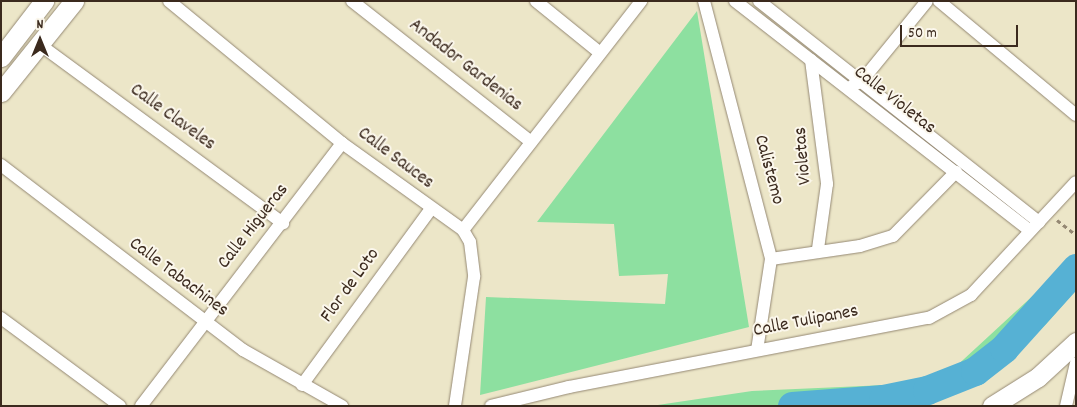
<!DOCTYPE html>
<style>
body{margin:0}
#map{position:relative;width:1077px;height:407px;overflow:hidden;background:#ece6c8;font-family:Dekko,sans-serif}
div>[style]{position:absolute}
.green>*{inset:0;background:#8de0a0}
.river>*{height:29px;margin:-14.5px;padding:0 14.5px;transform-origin:14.5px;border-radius:14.5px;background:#56b1d4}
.path>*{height:3px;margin-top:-1.5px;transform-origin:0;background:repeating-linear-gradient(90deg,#948873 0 4px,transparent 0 8px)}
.roads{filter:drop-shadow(0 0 1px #948873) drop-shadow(0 0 1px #948873)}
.street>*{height:12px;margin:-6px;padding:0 6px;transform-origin:6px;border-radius:6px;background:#fff}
.secondary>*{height:19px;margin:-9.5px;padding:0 9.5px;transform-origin:9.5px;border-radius:9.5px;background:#fff}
span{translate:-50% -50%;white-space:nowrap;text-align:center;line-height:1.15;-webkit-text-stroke:4px #fbf7ec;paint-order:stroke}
.street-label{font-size:19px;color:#3b2a1e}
.frame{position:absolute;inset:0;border:2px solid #3b2a1e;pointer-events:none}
.north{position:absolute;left:15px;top:15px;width:50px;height:50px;-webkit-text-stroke:4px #fbf7ec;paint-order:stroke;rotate:0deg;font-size:14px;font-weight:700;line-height:20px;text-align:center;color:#3b2a1e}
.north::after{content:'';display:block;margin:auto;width:18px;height:22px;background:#3b2a1e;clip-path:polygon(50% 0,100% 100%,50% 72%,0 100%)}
.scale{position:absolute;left:900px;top:25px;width:118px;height:22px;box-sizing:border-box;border:2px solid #3b2a1e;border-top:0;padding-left:6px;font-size:15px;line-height:18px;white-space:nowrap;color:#3b2a1e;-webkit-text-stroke:4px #fbf7ec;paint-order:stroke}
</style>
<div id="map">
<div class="green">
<i style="clip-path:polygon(697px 11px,749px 327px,480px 395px,486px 297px,665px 304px,668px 274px,619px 276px,614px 224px,537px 222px)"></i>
<i style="clip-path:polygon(1076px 256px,1076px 290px,1046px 324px,989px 379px,946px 398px,912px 406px,651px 406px,752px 391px,908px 384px,951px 371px)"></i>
</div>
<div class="river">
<i style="left:792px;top:406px;width:91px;rotate:-4.4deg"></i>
<i style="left:883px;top:399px;width:45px;rotate:-11.6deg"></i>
<i style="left:927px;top:390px;width:52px;rotate:-21.6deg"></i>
<i style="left:975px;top:371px;width:37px;rotate:-38deg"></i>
<i style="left:1004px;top:348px;width:108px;rotate:-48deg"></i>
</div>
<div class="path">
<i style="left:1057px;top:220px;width:24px;rotate:38deg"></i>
</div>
<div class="roads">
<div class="street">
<i style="left:169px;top:1px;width:224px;rotate:39.4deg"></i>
<i style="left:342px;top:143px;width:149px;rotate:35.7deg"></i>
<i style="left:463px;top:230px;width:14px;rotate:60deg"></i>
<i style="left:470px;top:242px;width:35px;rotate:83deg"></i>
<i style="left:474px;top:277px;width:130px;rotate:98.4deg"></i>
<i style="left:352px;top:1px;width:228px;rotate:38.2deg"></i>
<i style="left:536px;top:1px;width:81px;rotate:39deg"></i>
<i style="left:704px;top:1px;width:267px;rotate:75.4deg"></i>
<i style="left:771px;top:259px;width:92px;rotate:98.7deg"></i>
<i style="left:735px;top:1px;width:374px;rotate:37.9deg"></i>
<i style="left:759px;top:1px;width:357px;rotate:38.3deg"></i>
<i style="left:939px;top:1px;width:178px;rotate:39.8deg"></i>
<i style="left:39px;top:44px;width:303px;rotate:36.3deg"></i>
<i style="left:811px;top:60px;width:125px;rotate:82.6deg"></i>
<i style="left:827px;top:184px;width:66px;rotate:97.9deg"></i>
<i style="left:853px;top:85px;width:9px;rotate:-21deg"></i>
<i style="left:861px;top:82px;width:104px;rotate:-50.8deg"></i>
<i style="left:1px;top:165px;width:305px;rotate:37.4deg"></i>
<i style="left:243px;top:350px;width:114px;rotate:29.5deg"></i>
<i style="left:463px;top:230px;width:290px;rotate:-52.1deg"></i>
<i style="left:771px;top:259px;width:90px;rotate:-8.3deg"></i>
<i style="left:860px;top:246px;width:34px;rotate:-17deg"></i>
<i style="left:893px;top:236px;width:90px;rotate:-45.5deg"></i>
<i style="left:1px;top:318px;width:148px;rotate:36.5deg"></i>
<i style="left:302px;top:385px;width:218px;rotate:-53.8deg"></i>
<i style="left:141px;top:406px;width:331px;rotate:-52.6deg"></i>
<i style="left:491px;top:406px;width:80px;rotate:-13.7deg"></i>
<i style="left:569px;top:387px;width:367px;rotate:-10.9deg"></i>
<i style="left:929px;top:318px;width:48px;rotate:-28.7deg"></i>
<i style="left:971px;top:295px;width:154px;rotate:-47.1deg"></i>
<i style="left:1066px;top:406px;width:44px;rotate:-76.9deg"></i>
</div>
<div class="secondary">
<i style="left:1px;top:57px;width:71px;rotate:-52.5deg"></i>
<i style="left:1px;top:92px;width:117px;rotate:-51.3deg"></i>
<i style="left:992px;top:406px;width:54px;rotate:-32.2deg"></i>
<i style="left:1038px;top:377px;width:52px;rotate:-42.6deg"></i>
</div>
</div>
<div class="street-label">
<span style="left:465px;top:66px;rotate:38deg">Andador Gardenias</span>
<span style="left:894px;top:101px;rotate:38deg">Calle Violetas</span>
<span style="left:172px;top:118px;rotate:36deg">Calle Claveles</span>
<span style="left:804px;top:156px;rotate:-95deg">Violetas</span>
<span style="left:395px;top:159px;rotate:37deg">Calle Sauces</span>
<span style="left:768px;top:170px;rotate:75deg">Calistemo</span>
<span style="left:254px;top:227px;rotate:-52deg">Calle Higueras</span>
<span style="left:178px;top:278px;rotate:37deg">Calle Tabachines</span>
<span style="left:351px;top:286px;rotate:-54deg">Flor de Loto</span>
<span style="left:806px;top:322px;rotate:-11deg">Calle Tulipanes</span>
</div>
<div class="frame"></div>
<div class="north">N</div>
<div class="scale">50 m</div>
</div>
